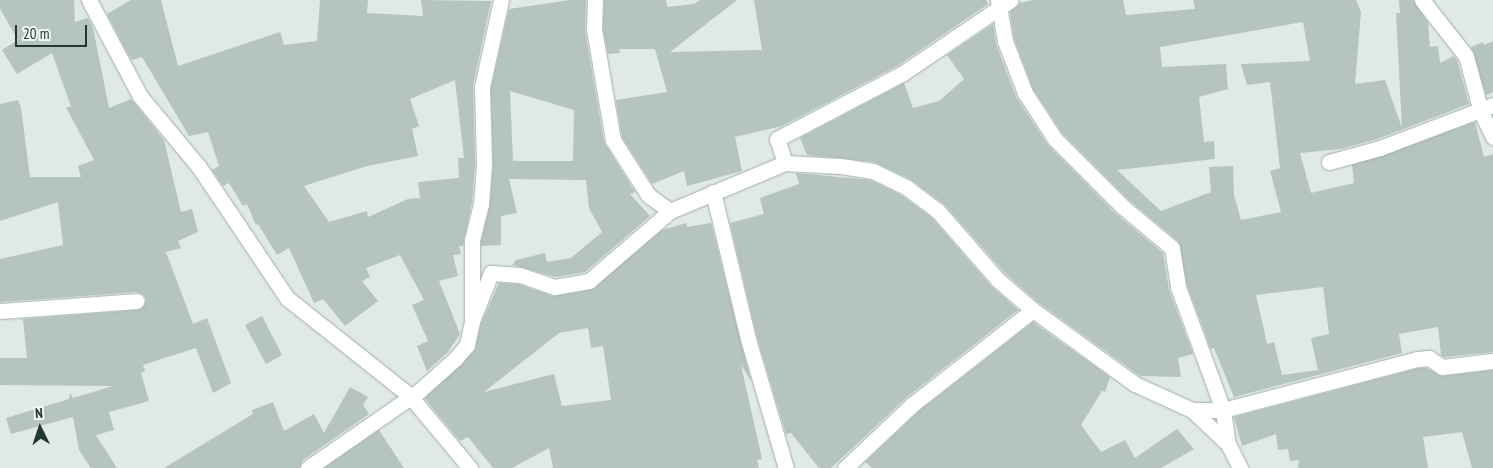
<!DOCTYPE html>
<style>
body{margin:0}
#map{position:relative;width:1493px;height:468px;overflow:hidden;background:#e0e9e3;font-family:"PT Sans Narrow",sans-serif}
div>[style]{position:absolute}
.building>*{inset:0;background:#b5c4bc}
.roads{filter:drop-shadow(0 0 1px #a3b0a9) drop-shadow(0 0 1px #a3b0a9)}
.minor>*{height:15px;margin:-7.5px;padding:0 7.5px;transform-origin:7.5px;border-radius:7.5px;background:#fff}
span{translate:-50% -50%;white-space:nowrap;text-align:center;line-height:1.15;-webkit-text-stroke:5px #f0f6f2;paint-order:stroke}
.north{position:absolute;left:15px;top:403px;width:50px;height:50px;-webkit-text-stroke:4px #f0f6f2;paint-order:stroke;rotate:356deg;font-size:14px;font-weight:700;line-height:20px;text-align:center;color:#22382e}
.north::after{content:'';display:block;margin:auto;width:18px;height:22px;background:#22382e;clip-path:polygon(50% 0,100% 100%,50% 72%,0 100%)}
.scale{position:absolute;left:15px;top:25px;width:72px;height:22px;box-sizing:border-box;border:2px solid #22382e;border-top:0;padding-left:6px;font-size:15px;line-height:18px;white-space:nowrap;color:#22382e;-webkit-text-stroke:4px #f0f6f2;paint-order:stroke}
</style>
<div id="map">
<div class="building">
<i style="clip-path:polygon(0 0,74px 0,75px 22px,88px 18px,93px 28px,109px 108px,131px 99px,164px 140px,181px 212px,192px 209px,198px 232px,178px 241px,181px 248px,166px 252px,193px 324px,207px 318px,231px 383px,213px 393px,196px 348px,143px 365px,145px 371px,141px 373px,149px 401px,109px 412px,114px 430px,96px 435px,117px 468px,91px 468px,79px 450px,73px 417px,11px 434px,6px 418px,69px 399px,70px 393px,73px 398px,113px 386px,0 385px,0 358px,27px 358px,23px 319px,138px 310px,146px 301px,144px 295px,136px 292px,0 302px,0 259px,63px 245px,58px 202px,0 221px,0 104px,18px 100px,21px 108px,30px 177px,81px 177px,78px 166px,94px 160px,66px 107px,71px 107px,52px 53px,17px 74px,2px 50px,18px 40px,0 9px)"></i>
<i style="clip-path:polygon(evenodd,131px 0,161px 0,178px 66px,280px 32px,284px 45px,317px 41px,320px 0,368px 0,367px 13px,423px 16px,421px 0,491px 1px,473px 85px,475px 164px,472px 202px,463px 246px,459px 246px,461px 254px,453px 255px,458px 276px,439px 281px,460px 334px,448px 352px,427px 371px,417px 346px,428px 341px,412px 305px,424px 300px,400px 255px,366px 268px,370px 277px,362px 281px,378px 301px,345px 326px,323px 299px,314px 303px,289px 248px,277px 255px,258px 224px,256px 225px,247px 204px,243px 206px,229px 183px,223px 186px,212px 170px,219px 166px,208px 132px,189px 136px,142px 57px,132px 60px,128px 54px,107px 14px,131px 0,455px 80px,464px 158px,458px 158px,459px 178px,418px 182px,420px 198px,408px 199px,368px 217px,367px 211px,329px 222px,304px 186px,367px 166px,418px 156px,412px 129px,419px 126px,410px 99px,455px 80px)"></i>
<i style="clip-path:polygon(evenodd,570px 0,586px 0,585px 31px,604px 142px,635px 192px,630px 194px,650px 216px,585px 272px,556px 277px,512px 265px,516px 260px,545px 253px,547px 262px,571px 258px,602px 232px,589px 208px,586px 180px,509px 179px,517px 213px,501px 216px,501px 245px,481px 246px,481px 241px,490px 205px,493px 165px,491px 88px,509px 9px,570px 0,510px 91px,574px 110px,573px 161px,513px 161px,510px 91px)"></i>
<i style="clip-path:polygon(604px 0,666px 0,667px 7px,694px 4px,700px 0,737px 0,670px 52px,762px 50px,754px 0,986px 0,988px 4px,897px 66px,782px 126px,735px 137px,742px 171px,687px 186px,684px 171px,652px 184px,622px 137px,616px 100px,667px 92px,655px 49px,619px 49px,620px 53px,608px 54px,603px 28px)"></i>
<i style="clip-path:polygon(evenodd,1033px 0,1123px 0,1126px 15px,1195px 9px,1193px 0,1356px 0,1361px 12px,1355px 84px,1385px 80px,1402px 128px,1396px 13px,1400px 13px,1399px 0,1413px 0,1428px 22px,1430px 47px,1438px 46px,1440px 63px,1454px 56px,1457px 60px,1469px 104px,1377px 139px,1341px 149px,1300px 153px,1311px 193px,1354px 183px,1352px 165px,1475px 122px,1484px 157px,1493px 154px,1493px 352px,1444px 357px,1441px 355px,1438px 327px,1399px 334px,1402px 353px,1234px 397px,1214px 348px,1211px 349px,1187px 285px,1178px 241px,1129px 200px,1062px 133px,1033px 89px,1014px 38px,1010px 12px,1020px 3px,1033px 0,1303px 22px,1310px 61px,1241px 64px,1247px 85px,1270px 82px,1280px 168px,1270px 171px,1281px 212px,1241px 220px,1234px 195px,1233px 166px,1209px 167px,1211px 192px,1161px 211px,1117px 170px,1215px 159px,1214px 141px,1204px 142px,1199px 97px,1228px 89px,1226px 64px,1162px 67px,1160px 47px,1303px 22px,1033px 0,1323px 287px,1329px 334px,1311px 338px,1318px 370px,1282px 375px,1274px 342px,1267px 344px,1256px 295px,1323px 287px)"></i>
<i style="clip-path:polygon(993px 24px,996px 44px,1016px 97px,1047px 144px,1116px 214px,1163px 253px,1169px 290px,1193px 354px,1178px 358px,1181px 377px,1140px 376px,1039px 303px,1005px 273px,944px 204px,910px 179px,874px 162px,807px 155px,800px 138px,904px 83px,913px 108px,939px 101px,964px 79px,947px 55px)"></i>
<i style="clip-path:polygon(1493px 41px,1493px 92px,1486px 95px,1471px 47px,1483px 42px,1484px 45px)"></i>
<i style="clip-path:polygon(796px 173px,870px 180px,901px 195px,931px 217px,991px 286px,1018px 310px,907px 397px,831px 468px,819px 468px,791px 433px,786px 434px,757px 337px,730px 223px,764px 214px,760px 198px,799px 184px)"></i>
<i style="clip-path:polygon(evenodd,686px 223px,687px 227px,711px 223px,751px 381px,741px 365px,762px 459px,757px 460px,759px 468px,553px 468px,549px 448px,512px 468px,493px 468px,468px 437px,460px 441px,429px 404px,425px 398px,474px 351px,481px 324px,499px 283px,518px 284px,552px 296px,591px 290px,662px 230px,686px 223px,588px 328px,591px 348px,603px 346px,611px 400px,562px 406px,554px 374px,484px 392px,559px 333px,588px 328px)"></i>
<i style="clip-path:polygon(262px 316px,282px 355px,266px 364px,245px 325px)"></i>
<i style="clip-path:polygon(1033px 322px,1110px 377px,1105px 392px,1102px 391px,1081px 425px,1101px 452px,1125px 440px,1135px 458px,1177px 429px,1194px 449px,1161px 468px,872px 468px,865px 462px,919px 411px)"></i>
<i style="clip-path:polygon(1419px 368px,1426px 368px,1443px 376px,1493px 370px,1493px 468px,1472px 468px,1462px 432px,1423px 437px,1428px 468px,1298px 468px,1299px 460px,1290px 461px,1288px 449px,1278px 450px,1276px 434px,1242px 446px,1234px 417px)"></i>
<i style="clip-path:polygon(350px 387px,368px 397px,363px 405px,369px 414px,303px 460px,299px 468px,164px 468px,253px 414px,252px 410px,273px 402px,284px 431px,314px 414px,324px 433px)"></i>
<i style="clip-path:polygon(379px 430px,404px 468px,324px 468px)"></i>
</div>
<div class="roads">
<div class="minor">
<i style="left:89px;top:0;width:109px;rotate:62deg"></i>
<i style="left:140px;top:96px;width:92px;rotate:50.3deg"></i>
<i style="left:199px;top:167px;width:158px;rotate:56.1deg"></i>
<i style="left:287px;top:298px;width:157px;rotate:38.5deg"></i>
<i style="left:410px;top:396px;width:94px;rotate:50.2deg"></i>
<i style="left:595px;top:0;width:29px;rotate:92deg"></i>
<i style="left:594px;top:29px;width:113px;rotate:80.3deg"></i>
<i style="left:613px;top:140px;width:65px;rotate:57.5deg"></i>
<i style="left:648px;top:195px;width:27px;rotate:36deg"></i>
<i style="left:998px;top:0;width:42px;rotate:80.3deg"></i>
<i style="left:1005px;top:41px;width:56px;rotate:69deg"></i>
<i style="left:1025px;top:93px;width:55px;rotate:56.9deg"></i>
<i style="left:1055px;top:139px;width:96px;rotate:45deg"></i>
<i style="left:1123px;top:207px;width:64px;rotate:39.9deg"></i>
<i style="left:1172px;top:248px;width:39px;rotate:81deg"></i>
<i style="left:1178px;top:287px;width:131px;rotate:69.9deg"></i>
<i style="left:1223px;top:410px;width:34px;rotate:82deg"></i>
<i style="left:1422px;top:0;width:71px;rotate:51.8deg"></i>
<i style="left:1466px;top:56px;width:58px;rotate:75deg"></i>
<i style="left:1481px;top:112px;width:28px;rotate:64deg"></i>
<i style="left:1329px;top:162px;width:53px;rotate:-15.4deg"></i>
<i style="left:1380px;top:148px;width:121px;rotate:-20.8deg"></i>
<i style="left:785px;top:163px;width:25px;rotate:-108deg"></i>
<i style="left:777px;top:139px;width:142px;rotate:-27.6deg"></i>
<i style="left:903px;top:73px;width:130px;rotate:-34.1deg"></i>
<i style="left:713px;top:192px;width:151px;rotate:76.6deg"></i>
<i style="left:748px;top:339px;width:134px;rotate:73.6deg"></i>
<i style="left:0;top:311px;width:137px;rotate:-4.2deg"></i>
<i style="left:472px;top:317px;width:77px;rotate:-90deg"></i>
<i style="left:472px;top:240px;width:37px;rotate:-76deg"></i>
<i style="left:481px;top:204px;width:40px;rotate:-85.7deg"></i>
<i style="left:484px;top:164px;width:77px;rotate:-91.5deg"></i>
<i style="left:482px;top:87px;width:89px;rotate:-77.7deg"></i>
<i style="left:1192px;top:410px;width:31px"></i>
<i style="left:1223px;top:410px;width:201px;rotate:-14.7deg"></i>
<i style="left:1417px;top:359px;width:12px;rotate:-5deg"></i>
<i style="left:1429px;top:358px;width:16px;rotate:35deg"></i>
<i style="left:1442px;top:367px;width:51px;rotate:-6.7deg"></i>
<i style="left:308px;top:468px;width:135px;rotate:-34.7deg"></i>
<i style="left:419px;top:391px;width:48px;rotate:-41.6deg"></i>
<i style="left:455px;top:359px;width:18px;rotate:-49deg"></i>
<i style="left:467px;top:345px;width:25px;rotate:-78deg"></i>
<i style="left:472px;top:321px;width:52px;rotate:-68.4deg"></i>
<i style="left:491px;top:273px;width:29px;rotate:4deg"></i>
<i style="left:520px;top:275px;width:37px;rotate:19deg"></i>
<i style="left:555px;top:287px;width:35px;rotate:-10deg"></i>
<i style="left:589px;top:281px;width:107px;rotate:-40.8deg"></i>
<i style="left:670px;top:211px;width:125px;rotate:-22.7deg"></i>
<i style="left:785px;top:163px;width:56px;rotate:3.1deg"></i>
<i style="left:841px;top:166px;width:32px;rotate:9deg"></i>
<i style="left:873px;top:171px;width:37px;rotate:26deg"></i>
<i style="left:906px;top:187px;width:39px;rotate:37deg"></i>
<i style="left:937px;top:210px;width:93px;rotate:48.9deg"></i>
<i style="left:998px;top:280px;width:46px;rotate:40.6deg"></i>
<i style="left:1033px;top:310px;width:126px;rotate:36deg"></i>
<i style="left:1135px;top:384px;width:63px;rotate:24.5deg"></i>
<i style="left:1192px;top:410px;width:50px;rotate:43.4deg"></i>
<i style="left:1228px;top:444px;width:27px;rotate:63deg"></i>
<i style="left:845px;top:468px;width:93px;rotate:-43.3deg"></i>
<i style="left:913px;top:404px;width:152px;rotate:-38.1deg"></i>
</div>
</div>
<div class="north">N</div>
<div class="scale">20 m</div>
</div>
